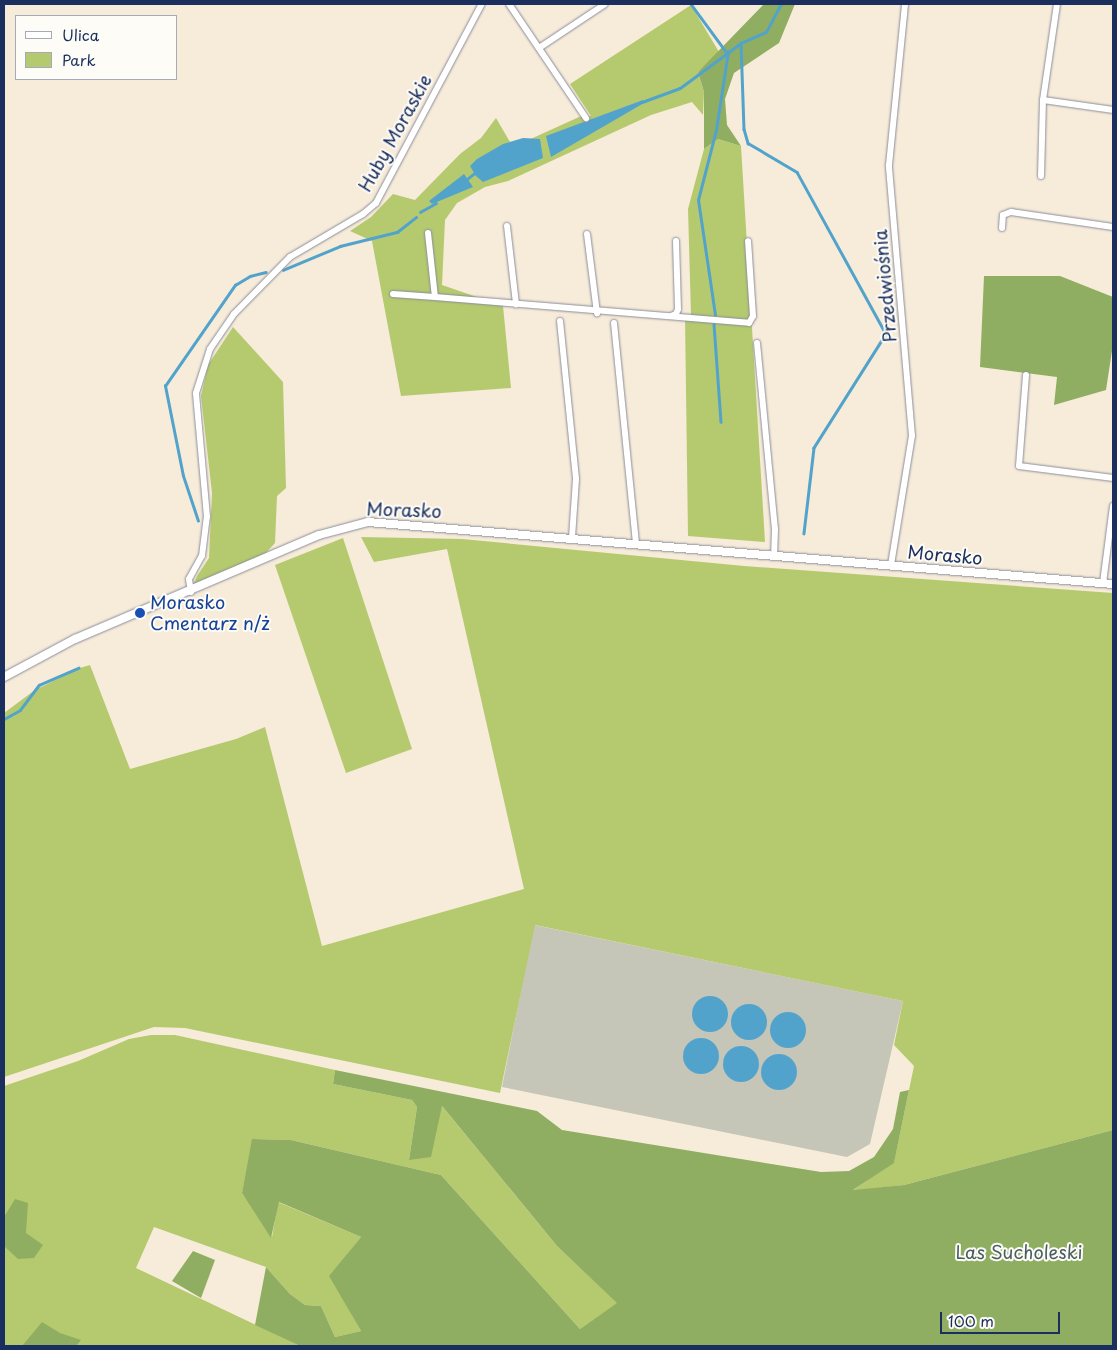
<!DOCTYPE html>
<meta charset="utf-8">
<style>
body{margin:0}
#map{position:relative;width:1117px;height:1350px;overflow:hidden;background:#f7ebd9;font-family:"Playpen Sans",sans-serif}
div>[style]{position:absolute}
.industrial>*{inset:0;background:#c5c5b8}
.green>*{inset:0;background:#b5ca6e}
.forest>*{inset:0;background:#90ae61}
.water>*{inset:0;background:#52a3cc}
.round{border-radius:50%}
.stream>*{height:2.5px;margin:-1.25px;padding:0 1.25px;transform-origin:1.25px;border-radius:1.25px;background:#52a3cc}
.roads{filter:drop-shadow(0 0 1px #898d9c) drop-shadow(0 0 1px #898d9c)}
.minor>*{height:6px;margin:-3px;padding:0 3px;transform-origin:3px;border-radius:3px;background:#fff}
.tertiary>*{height:8px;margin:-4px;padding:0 4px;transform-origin:4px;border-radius:4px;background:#fff}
.dots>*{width:14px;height:14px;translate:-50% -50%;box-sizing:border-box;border:2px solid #fdfcf7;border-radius:50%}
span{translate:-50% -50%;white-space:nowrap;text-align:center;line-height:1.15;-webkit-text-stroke:4px #fdfcf7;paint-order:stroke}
.street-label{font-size:18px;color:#1b2f5e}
.transit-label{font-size:18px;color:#164399}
.left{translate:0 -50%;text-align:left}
.park-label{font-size:18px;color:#495e63}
.frame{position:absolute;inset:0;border:5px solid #1b2f5e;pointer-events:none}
.legend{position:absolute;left:15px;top:15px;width:162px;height:65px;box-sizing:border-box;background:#fdfcf7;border:1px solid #a3aaba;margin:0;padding:6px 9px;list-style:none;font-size:15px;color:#1b2f5e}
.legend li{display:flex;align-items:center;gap:10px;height:25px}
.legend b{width:25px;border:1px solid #a3aaba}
.scale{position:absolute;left:940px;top:1312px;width:120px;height:22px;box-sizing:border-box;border:2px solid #1b2f5e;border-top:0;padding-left:6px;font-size:15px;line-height:18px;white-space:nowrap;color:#1b2f5e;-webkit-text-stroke:4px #fdfcf7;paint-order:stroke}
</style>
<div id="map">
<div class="industrial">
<i style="clip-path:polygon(534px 925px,903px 1001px,870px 1144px,847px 1157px,502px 1087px)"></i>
</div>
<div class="green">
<i style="clip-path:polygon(691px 5px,719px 52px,698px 72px,704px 92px,703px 115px,692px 102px,651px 115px,508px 181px,485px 187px,457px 203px,445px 220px,442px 285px,503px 306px,511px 388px,401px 396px,372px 241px,350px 231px,371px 217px,393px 194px,415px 200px,460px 154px,481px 138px,496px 118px,513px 147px,579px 117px,591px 116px,570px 84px)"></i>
<i style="clip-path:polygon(718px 139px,741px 146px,765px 542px,688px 536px,685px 318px,691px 315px,688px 209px,704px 149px)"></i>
<i style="clip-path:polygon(233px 327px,283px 382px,286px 488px,277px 496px,275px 543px,264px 555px,197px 584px,194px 583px,197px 576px,209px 558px,212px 493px,201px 396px,208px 365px)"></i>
<i style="clip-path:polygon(361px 537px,462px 539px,744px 566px,1113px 593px,1113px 1130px,904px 1185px,852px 1191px,894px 1162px,914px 1066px,894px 1045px,903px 1001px,535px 925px,500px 1093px,185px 1028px,154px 1027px,4px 1077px,4px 713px,35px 690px,80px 668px,90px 665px,130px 769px,236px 739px,265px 727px,322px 946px,524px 889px,447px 549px,374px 562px)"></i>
<i style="clip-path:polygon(343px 538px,412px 749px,346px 773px,275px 565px)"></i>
<i style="clip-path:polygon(151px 1035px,175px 1035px,335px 1070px,333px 1084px,412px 1100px,417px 1107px,409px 1160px,441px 1105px,557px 1246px,618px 1303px,580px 1329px,441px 1175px,291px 1140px,253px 1139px,242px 1193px,272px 1237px,278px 1202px,361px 1237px,330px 1276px,361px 1331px,335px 1337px,321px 1306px,305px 1305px,290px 1294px,266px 1267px,154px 1227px,136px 1268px,300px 1346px,4px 1346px,4px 1086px,78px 1061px,129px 1039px)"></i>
</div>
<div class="forest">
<i style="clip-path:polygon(764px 4px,795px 4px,779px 43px,734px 73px,725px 99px,727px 125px,741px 146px,718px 139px,704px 149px,704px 92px,698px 72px)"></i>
<i style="clip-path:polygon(984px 276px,1060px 276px,1113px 297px,1113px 344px,1106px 390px,1054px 405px,1057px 377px,980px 367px)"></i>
<i style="clip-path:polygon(335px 1070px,537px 1111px,562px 1130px,821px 1172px,849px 1171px,874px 1157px,893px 1129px,900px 1092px,909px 1090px,894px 1163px,853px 1190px,904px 1185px,1113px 1130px,1113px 1346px,300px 1346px,255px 1325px,266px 1267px,290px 1294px,305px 1305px,321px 1306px,335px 1337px,361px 1331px,329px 1276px,361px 1237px,279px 1202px,271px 1238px,242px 1193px,252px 1139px,291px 1140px,441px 1175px,580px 1329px,617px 1303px,557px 1246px,442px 1106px,431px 1157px,409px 1160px,417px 1107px,412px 1100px,333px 1084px)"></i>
<i style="clip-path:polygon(15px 1199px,28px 1203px,26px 1233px,43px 1245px,34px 1258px,18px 1259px,4px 1246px,4px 1217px)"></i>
<i style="clip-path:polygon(193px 1251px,215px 1260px,201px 1298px,172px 1281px)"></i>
<i style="clip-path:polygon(42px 1322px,60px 1333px,81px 1340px,76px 1346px,22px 1346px)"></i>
</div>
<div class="water">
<i style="clip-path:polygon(643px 100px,644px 103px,551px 157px,546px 136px)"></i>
<i style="clip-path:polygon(523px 138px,540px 139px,543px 158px,483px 182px,476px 176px,470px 166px,477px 159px,503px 144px)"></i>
<i style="clip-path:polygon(464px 174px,473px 187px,432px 204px,429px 201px)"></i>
<i class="round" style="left:692px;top:996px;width:36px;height:36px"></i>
<i class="round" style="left:731px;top:1004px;width:36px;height:36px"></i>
<i class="round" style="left:770px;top:1012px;width:36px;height:36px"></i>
<i class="round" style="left:683px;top:1038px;width:36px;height:36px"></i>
<i class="round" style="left:723px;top:1046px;width:36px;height:36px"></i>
<i class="round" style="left:761px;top:1054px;width:36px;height:36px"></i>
</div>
<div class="stream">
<i style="left:691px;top:4px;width:61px;rotate:53.7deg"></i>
<i style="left:741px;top:43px;width:86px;rotate:88deg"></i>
<i style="left:744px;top:129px;width:15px;rotate:74deg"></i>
<i style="left:748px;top:143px;width:57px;rotate:30.6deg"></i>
<i style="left:797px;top:172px;width:185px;rotate:61.2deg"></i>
<i style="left:886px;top:334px;width:135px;rotate:122.3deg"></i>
<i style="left:814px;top:448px;width:86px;rotate:96.7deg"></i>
<i style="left:642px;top:102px;width:40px;rotate:-20.2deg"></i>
<i style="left:680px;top:88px;width:76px;rotate:-36.4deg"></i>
<i style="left:741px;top:43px;width:27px;rotate:-24deg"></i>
<i style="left:766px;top:32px;width:32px;rotate:-62deg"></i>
<i style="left:466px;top:180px;width:13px;rotate:-39deg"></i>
<i style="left:420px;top:212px;width:18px;rotate:-29deg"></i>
<i style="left:283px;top:270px;width:62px;rotate:-22.8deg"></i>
<i style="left:340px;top:246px;width:59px;rotate:-13.8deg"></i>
<i style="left:397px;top:232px;width:24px;rotate:-38deg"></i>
<i style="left:715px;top:315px;width:116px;rotate:-98.4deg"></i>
<i style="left:698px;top:200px;width:72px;rotate:-75.6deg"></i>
<i style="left:716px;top:130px;width:79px;rotate:-81.3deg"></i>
<i style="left:714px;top:324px;width:98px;rotate:85.9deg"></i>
<i style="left:198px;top:521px;width:47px;rotate:-108.4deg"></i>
<i style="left:183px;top:476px;width:92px;rotate:-101.3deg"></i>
<i style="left:165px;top:386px;width:123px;rotate:-55.3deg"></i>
<i style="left:235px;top:285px;width:17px;rotate:-31deg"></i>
<i style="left:250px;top:276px;width:16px;rotate:-14deg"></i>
<i style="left:4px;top:719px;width:18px;rotate:-29deg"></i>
<i style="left:20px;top:710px;width:31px;rotate:-53deg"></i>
<i style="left:39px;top:685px;width:43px;rotate:-23.6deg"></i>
</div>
<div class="roads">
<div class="minor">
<i style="left:509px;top:4px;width:138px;rotate:56deg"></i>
<i style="left:539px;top:48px;width:79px;rotate:-33.7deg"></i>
<i style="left:1043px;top:100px;width:97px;rotate:-81.7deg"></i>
<i style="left:1041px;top:176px;width:76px;rotate:-88.5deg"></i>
<i style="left:1043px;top:100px;width:71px;rotate:8.1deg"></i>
<i style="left:507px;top:226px;width:79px;rotate:83.4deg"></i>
<i style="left:1002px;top:228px;width:13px;rotate:-86deg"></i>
<i style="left:1003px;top:215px;width:9px;rotate:-21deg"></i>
<i style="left:1011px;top:212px;width:103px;rotate:8.4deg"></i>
<i style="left:428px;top:233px;width:64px;rotate:83.8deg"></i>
<i style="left:435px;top:297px;width:315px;rotate:4.7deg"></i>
<i style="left:749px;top:323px;width:8px;rotate:-60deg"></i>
<i style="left:753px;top:316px;width:75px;rotate:-93.8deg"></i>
<i style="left:587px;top:234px;width:80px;rotate:82.8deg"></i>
<i style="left:393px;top:294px;width:42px;rotate:4.1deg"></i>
<i style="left:671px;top:316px;width:5px;rotate:-22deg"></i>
<i style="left:676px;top:314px;width:5px;rotate:-68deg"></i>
<i style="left:678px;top:309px;width:68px;rotate:-91.7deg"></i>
<i style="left:560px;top:321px;width:159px;rotate:84.2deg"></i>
<i style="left:576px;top:479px;width:59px;rotate:93.9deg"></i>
<i style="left:614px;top:323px;width:222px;rotate:84.3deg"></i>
<i style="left:757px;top:343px;width:187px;rotate:84.5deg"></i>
<i style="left:775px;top:529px;width:26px;rotate:92deg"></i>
<i style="left:1026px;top:375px;width:91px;rotate:94.4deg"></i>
<i style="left:1019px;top:466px;width:95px;rotate:7.3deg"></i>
<i style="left:891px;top:565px;width:131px;rotate:-80.8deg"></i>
<i style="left:912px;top:436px;width:272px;rotate:-94.9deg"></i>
<i style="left:889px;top:165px;width:162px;rotate:-84.3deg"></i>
<i style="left:1103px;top:583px;width:78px;rotate:-82.6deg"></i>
<i style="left:191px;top:592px;width:13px;rotate:-99deg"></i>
<i style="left:189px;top:579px;width:26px;rotate:-61deg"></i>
<i style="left:202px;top:556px;width:39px;rotate:-83deg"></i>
<i style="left:207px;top:517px;width:124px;rotate:-95.1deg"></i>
<i style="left:196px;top:393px;width:46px;rotate:-72.3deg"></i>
<i style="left:210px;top:349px;width:42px;rotate:-55.6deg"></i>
<i style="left:234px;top:314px;width:80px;rotate:-45.5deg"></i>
<i style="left:290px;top:257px;width:85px;rotate:-30.5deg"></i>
<i style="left:363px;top:214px;width:17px;rotate:-40deg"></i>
<i style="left:376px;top:203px;width:225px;rotate:-62deg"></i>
</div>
<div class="tertiary">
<i style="left:4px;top:677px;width:81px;rotate:-28.2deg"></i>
<i style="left:75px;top:639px;width:265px;rotate:-23.1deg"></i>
<i style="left:319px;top:535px;width:51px;rotate:-14.9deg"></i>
<i style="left:368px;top:522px;width:748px;rotate:4.76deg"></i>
</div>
</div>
<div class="dots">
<i style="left:140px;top:613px;background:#1a4fb4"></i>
</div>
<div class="street-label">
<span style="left:395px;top:133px;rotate:-61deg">Huby Moraskie</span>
<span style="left:885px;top:286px;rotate:-95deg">Przedwiośnia</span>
<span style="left:404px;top:510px;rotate:2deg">Morasko</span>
<span style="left:945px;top:555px;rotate:5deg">Morasko</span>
</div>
<div class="transit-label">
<span class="left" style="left:150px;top:613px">Morasko<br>Cmentarz n/ż</span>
</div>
<div class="park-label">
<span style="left:1019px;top:1252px">Las Sucholeski</span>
</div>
<div class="frame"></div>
<ul class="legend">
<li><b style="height:6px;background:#fff"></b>Ulica</li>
<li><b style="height:14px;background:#b5ca6e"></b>Park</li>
</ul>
<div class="scale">100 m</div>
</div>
